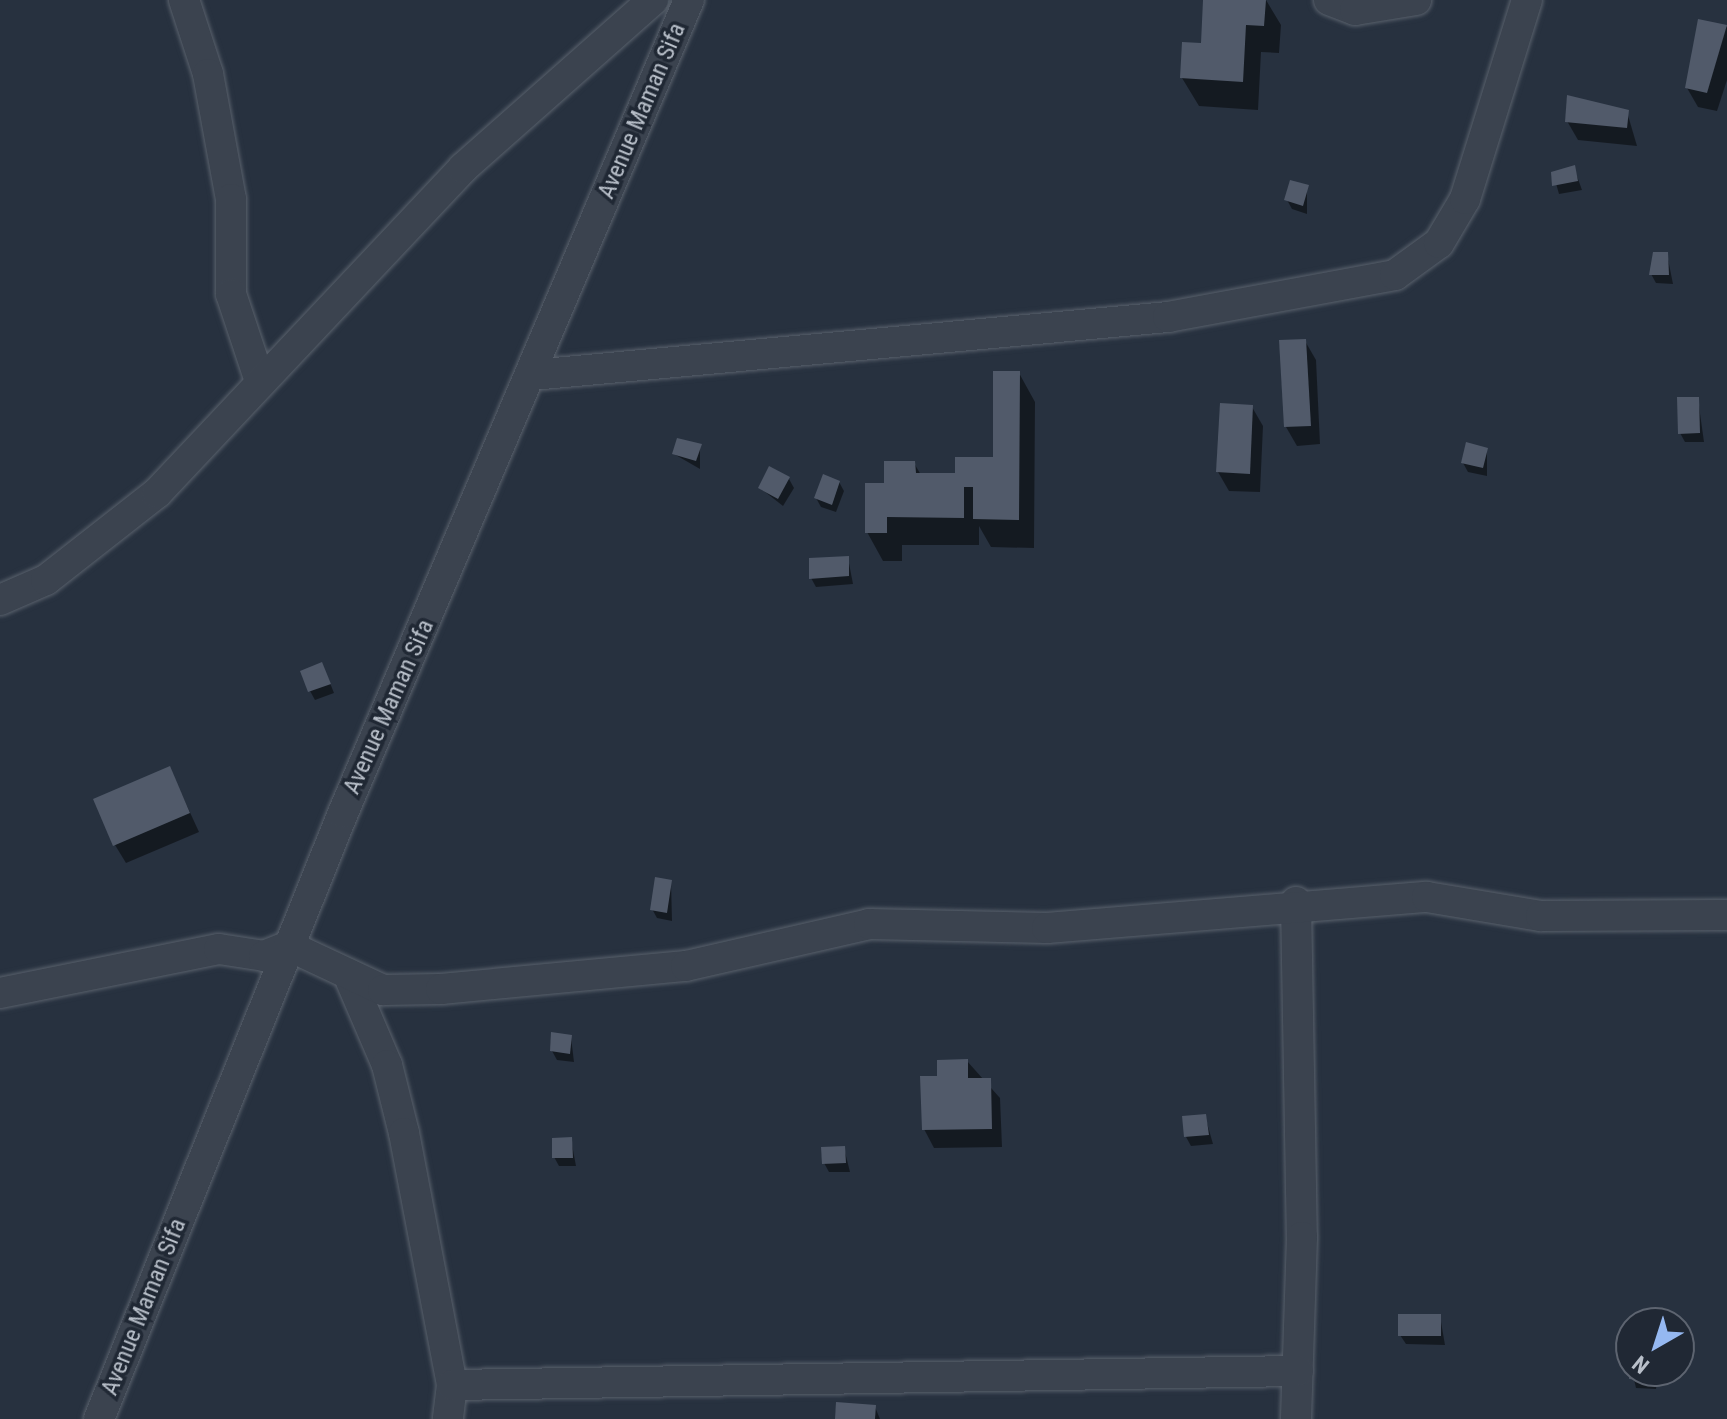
<!DOCTYPE html>
<style>
body{margin:0}
#map{position:relative;width:1727px;height:1419px;overflow:hidden;background:#27313f;font-family:"Roboto Condensed",sans-serif}
div>[style]{position:absolute}
.shadow>*{inset:0;background:#0007}
.building>*{inset:0;background:#515a6a}
.roads{filter:drop-shadow(0 0 2px #59616c) drop-shadow(0 0 2px #59616c)}
.minor>*{height:30px;margin:-15px;padding:0 15px;transform-origin:15px;border-radius:15px;background:#3b434f}
span{translate:-50% -50%;white-space:nowrap;text-align:center;line-height:1.15;-webkit-text-stroke:7px #202834;paint-order:stroke}
.street-label{font-size:24px;color:#b8bfc9}
.north{position:absolute;left:1615px;top:1307px;width:80px;height:80px;box-sizing:border-box;background:#202834;border:2px solid #5d6470;border-radius:50%;rotate:219deg;font-size:22px;font-weight:700;line-height:32px;text-align:center;color:#b8bfc9}
.north::after{content:'';display:block;margin:auto;width:28px;height:36px;background:#95b8f1;clip-path:polygon(50% 0,100% 100%,50% 72%,0 100%)}
</style>
<div id="map">
<div class="shadow">
<i style="clip-path:polygon(1205px 0,1266px 0,1281px 25px,1279px 53px,1261px 52px,1258px 110px,1199px 106px,1182px 78px,1203px 45px)"></i>
<i style="clip-path:polygon(1700px 22px,1727px 27px,1727px 80px,1717px 111px,1698px 107px,1687px 88px)"></i>
<i style="clip-path:polygon(1569px 97px,1627px 112px,1637px 146px,1578px 140px,1567px 121px)"></i>
<i style="clip-path:polygon(1574px 168px,1582px 190px,1559px 194px,1553px 173px)"></i>
<i style="clip-path:polygon(1307px 187px,1307px 214px,1292px 209px,1287px 200px)"></i>
<i style="clip-path:polygon(1667px 254px,1673px 284px,1656px 283px,1651px 274px)"></i>
<i style="clip-path:polygon(1305px 341px,1316px 360px,1320px 444px,1297px 446px,1286px 427px)"></i>
<i style="clip-path:polygon(1019px 373px,1035px 402px,1034px 548px,991px 547px,979px 526px,979px 545px,902px 545px,902px 561px,883px 561px,867px 532px,886px 485px,914px 463px,921px 475px,957px 475px,995px 459px)"></i>
<i style="clip-path:polygon(1698px 399px,1704px 442px,1685px 442px,1680px 433px)"></i>
<i style="clip-path:polygon(1252px 407px,1263px 426px,1260px 492px,1229px 491px,1218px 472px)"></i>
<i style="clip-path:polygon(700px 446px,700px 469px,674px 454px)"></i>
<i style="clip-path:polygon(1487px 449px,1487px 476px,1468px 472px,1463px 463px)"></i>
<i style="clip-path:polygon(789px 479px,794px 488px,783px 506px,760px 488px)"></i>
<i style="clip-path:polygon(839px 482px,844px 491px,836px 512px,821px 507px,816px 498px)"></i>
<i style="clip-path:polygon(848px 558px,853px 584px,816px 587px,811px 578px)"></i>
<i style="clip-path:polygon(326px 673px,334px 693px,315px 700px,310px 691px)"></i>
<i style="clip-path:polygon(170px 769px,199px 832px,126px 863px,115px 845px)"></i>
<i style="clip-path:polygon(671px 882px,672px 921px,657px 918px,652px 909px)"></i>
<i style="clip-path:polygon(571px 1037px,574px 1062px,557px 1060px,552px 1051px)"></i>
<i style="clip-path:polygon(967px 1061px,1000px 1098px,1002px 1147px,934px 1148px,924px 1129px,939px 1078px)"></i>
<i style="clip-path:polygon(1205px 1116px,1213px 1144px,1191px 1146px,1186px 1137px)"></i>
<i style="clip-path:polygon(571px 1139px,576px 1166px,559px 1166px,554px 1157px)"></i>
<i style="clip-path:polygon(844px 1148px,850px 1172px,829px 1172px,824px 1163px)"></i>
<i style="clip-path:polygon(1440px 1316px,1445px 1345px,1406px 1344px,1400px 1335px)"></i>
<i style="clip-path:polygon(1632px 1371px,1658px 1371px,1656px 1389px,1636px 1388px)"></i>
<i style="clip-path:polygon(875px 1407px,880px 1419px,837px 1419px)"></i>
</div>
<div class="building">
<i style="clip-path:polygon(1203px 0,1266px 0,1264px 26px,1246px 25px,1243px 82px,1180px 78px,1182px 42px,1201px 43px)"></i>
<i style="clip-path:polygon(1698px 19px,1727px 25px,1707px 93px,1685px 88px)"></i>
<i style="clip-path:polygon(1567px 95px,1629px 110px,1627px 128px,1565px 122px)"></i>
<i style="clip-path:polygon(1575px 165px,1578px 181px,1552px 186px,1551px 172px)"></i>
<i style="clip-path:polygon(1290px 180px,1309px 185px,1303px 206px,1284px 200px)"></i>
<i style="clip-path:polygon(1653px 252px,1668px 252px,1669px 275px,1649px 275px)"></i>
<i style="clip-path:polygon(1306px 339px,1311px 426px,1284px 427px,1279px 340px)"></i>
<i style="clip-path:polygon(993px 371px,1020px 371px,1019px 520px,973px 519px,973px 487px,964px 487px,964px 518px,887px 517px,887px 533px,865px 533px,865px 483px,884px 483px,884px 461px,915px 461px,916px 473px,955px 473px,955px 457px,993px 457px)"></i>
<i style="clip-path:polygon(1677px 397px,1699px 397px,1700px 433px,1678px 434px)"></i>
<i style="clip-path:polygon(1220px 403px,1253px 405px,1250px 474px,1216px 472px)"></i>
<i style="clip-path:polygon(677px 438px,702px 444px,696px 461px,672px 454px)"></i>
<i style="clip-path:polygon(1466px 442px,1488px 448px,1483px 468px,1461px 463px)"></i>
<i style="clip-path:polygon(769px 466px,790px 477px,778px 499px,758px 488px)"></i>
<i style="clip-path:polygon(823px 474px,840px 481px,832px 505px,814px 498px)"></i>
<i style="clip-path:polygon(849px 556px,849px 576px,809px 579px,809px 558px)"></i>
<i style="clip-path:polygon(322px 662px,331px 684px,308px 692px,300px 671px)"></i>
<i style="clip-path:polygon(170px 766px,190px 813px,113px 846px,93px 799px)"></i>
<i style="clip-path:polygon(655px 877px,672px 880px,667px 913px,650px 910px)"></i>
<i style="clip-path:polygon(551px 1032px,572px 1035px,570px 1054px,550px 1051px)"></i>
<i style="clip-path:polygon(968px 1059px,968px 1078px,991px 1078px,992px 1129px,922px 1130px,920px 1076px,937px 1076px,937px 1060px)"></i>
<i style="clip-path:polygon(1206px 1114px,1209px 1135px,1184px 1137px,1182px 1116px)"></i>
<i style="clip-path:polygon(572px 1137px,573px 1158px,552px 1158px,552px 1138px)"></i>
<i style="clip-path:polygon(845px 1146px,846px 1163px,822px 1164px,821px 1147px)"></i>
<i style="clip-path:polygon(1398px 1314px,1441px 1314px,1441px 1336px,1398px 1336px)"></i>
<i style="clip-path:polygon(1630px 1371px,1653px 1371px,1652px 1381px,1629px 1379px)"></i>
<i style="clip-path:polygon(836px 1402px,876px 1405px,875px 1419px,835px 1419px)"></i>
</div>
<div class="roads">
<div class="minor">
<i style="left:184px;top:0;width:78px;rotate:72deg"></i>
<i style="left:208px;top:74px;width:127px;rotate:79.6deg"></i>
<i style="left:231px;top:199px;width:95px;rotate:90deg"></i>
<i style="left:231px;top:294px;width:89px;rotate:71.6deg"></i>
<i style="left:1329px;top:0;width:28px;rotate:21deg"></i>
<i style="left:1355px;top:10px;width:62px;rotate:-9.3deg"></i>
<i style="left:532px;top:375px;width:639px;rotate:-5.21deg"></i>
<i style="left:1168px;top:317px;width:231px;rotate:-10.5deg"></i>
<i style="left:1395px;top:275px;width:54px;rotate:-36deg"></i>
<i style="left:1439px;top:243px;width:51px;rotate:-59.4deg"></i>
<i style="left:1465px;top:199px;width:208px;rotate:-72.7deg"></i>
<i style="left:0;top:600px;width:50px;rotate:-23.5deg"></i>
<i style="left:46px;top:580px;width:141px;rotate:-38.1deg"></i>
<i style="left:157px;top:493px;width:446px;rotate:-46.7deg"></i>
<i style="left:463px;top:168px;width:254px;rotate:-41.5deg"></i>
<i style="left:1296px;top:902px;width:335px;rotate:89deg"></i>
<i style="left:1302px;top:1237px;width:182px;rotate:91.9deg"></i>
<i style="left:351px;top:981px;width:91px;rotate:66.8deg"></i>
<i style="left:387px;top:1065px;width:70px;rotate:76deg"></i>
<i style="left:404px;top:1133px;width:257px;rotate:79.2deg"></i>
<i style="left:452px;top:1385px;width:34px;rotate:97deg"></i>
<i style="left:0;top:993px;width:223px;rotate:-11.4deg"></i>
<i style="left:219px;top:949px;width:46px;rotate:8.8deg"></i>
<i style="left:264px;top:956px;width:27px;rotate:-22deg"></i>
<i style="left:289px;top:946px;width:104px;rotate:25.1deg"></i>
<i style="left:383px;top:990px;width:58px;rotate:-1deg"></i>
<i style="left:441px;top:989px;width:246px;rotate:-5.4deg"></i>
<i style="left:686px;top:966px;width:188px;rotate:-12.9deg"></i>
<i style="left:869px;top:924px;width:178px;rotate:1.3deg"></i>
<i style="left:1047px;top:928px;width:381px;rotate:-4.7deg"></i>
<i style="left:1427px;top:897px;width:116px;rotate:9.5deg"></i>
<i style="left:1541px;top:916px;width:186px;rotate:-0.3deg"></i>
<i style="left:452px;top:1385px;width:846px;rotate:-0.95deg"></i>
<i style="left:99px;top:1419px;width:653px;rotate:-68.07deg"></i>
<i style="left:343px;top:813px;width:884px;rotate:-66.95deg"></i>
</div>
</div>
<div class="street-label">
<span style="left:642px;top:111px;rotate:-67deg">Avenue Maman Sifa</span>
<span style="left:389px;top:707px;rotate:-66deg">Avenue Maman Sifa</span>
<span style="left:144px;top:1307px;rotate:-68deg">Avenue Maman Sifa</span>
</div>
<div class="north">N</div>
</div>
